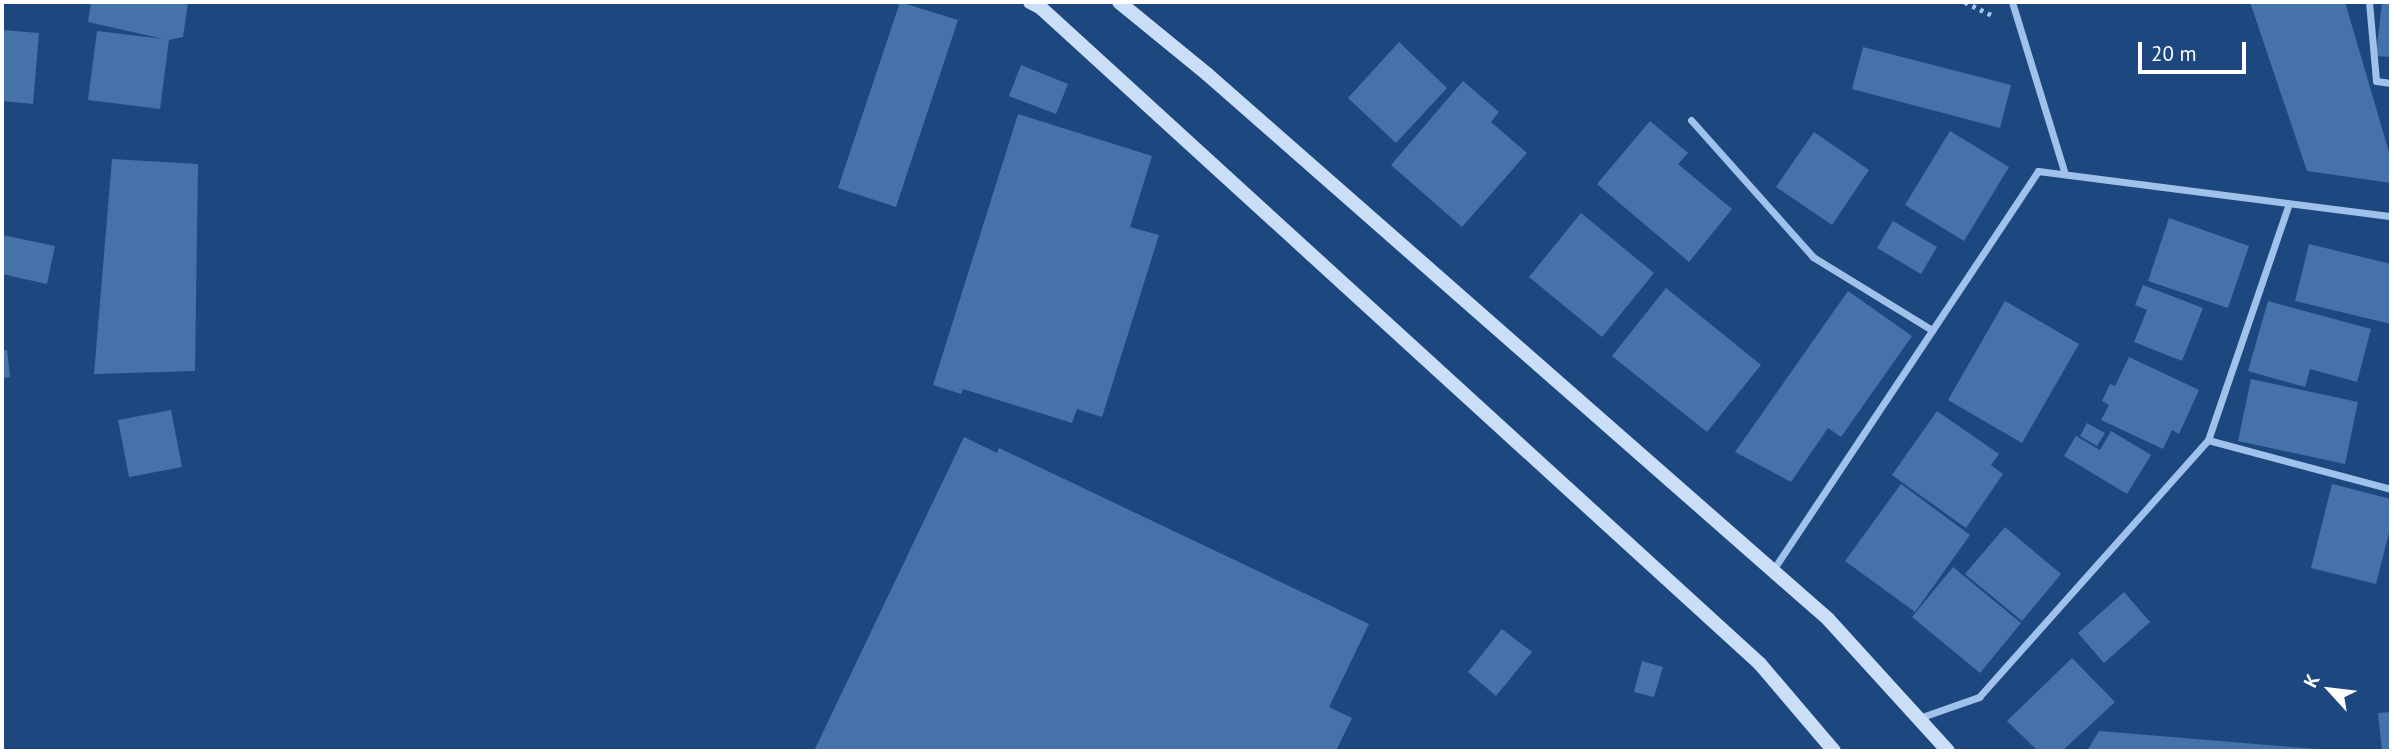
<!DOCTYPE html>
<style>
body{margin:0}
#map{position:relative;width:2393px;height:753px;overflow:hidden;background:#1d487f;font-family:"PT Sans",sans-serif}
div>[style]{position:absolute}
.building>*{inset:0;background:#4572a9}
.path>*{height:4.5px;margin-top:-2.25px;transform-origin:0;background:repeating-linear-gradient(90deg,#a0c1e9 0 3.5px,transparent 0 8.5px)}
.minor>*{height:7px;margin:-3.5px;padding:0 3.5px;transform-origin:3.5px;border-radius:3.5px;background:#a0c1e9}
.secondary>*{height:14px;margin:-7px;padding:0 7px;transform-origin:7px;border-radius:7px;background:#cbdef7}
span{translate:-50% -50%;white-space:nowrap;text-align:center;line-height:1.15;-webkit-text-stroke:5px #1d487f;paint-order:stroke}
.frame{position:absolute;inset:0;border:4px solid #fff;pointer-events:none}
.north{position:absolute;left:2295px;top:655px;width:70px;height:70px;-webkit-text-stroke:5px #1d487f;paint-order:stroke;rotate:297deg;font-size:19px;font-weight:700;line-height:28px;text-align:center;color:#fff}
.north::after{content:'';display:block;margin:auto;width:24px;height:32px;background:#fff;clip-path:polygon(50% 0,100% 100%,50% 72%,0 100%)}
.scale{position:absolute;left:2138px;top:42px;width:108px;height:32px;box-sizing:border-box;border:4px solid #fff;border-top:0;padding-left:9px;font-size:21px;line-height:24px;white-space:nowrap;color:#fff;-webkit-text-stroke:5px #1d487f;paint-order:stroke}
</style>
<div id="map">
<div class="building">
<i style="clip-path:polygon(91px 2px,188px 2px,183px 37px,169px 40px,160px 109px,88px 100px,97px 31px,164px 39px,88px 22px)"></i>
<i style="clip-path:polygon(900px 2px,958px 20px,896px 207px,838px 188px)"></i>
<i style="clip-path:polygon(2250px 2px,2345px 2px,2391px 159px,2391px 183px,2307px 171px)"></i>
<i style="clip-path:polygon(2382px 2px,2391px 2px,2391px 57px,2376px 56px)"></i>
<i style="clip-path:polygon(2px 30px,39px 33px,33px 104px,2px 101px)"></i>
<i style="clip-path:polygon(1399px 42px,1447px 88px,1396px 143px,1348px 98px)"></i>
<i style="clip-path:polygon(1863px 47px,2011px 85px,2000px 128px,1852px 89px)"></i>
<i style="clip-path:polygon(1021px 65px,1068px 84px,1056px 114px,1009px 96px)"></i>
<i style="clip-path:polygon(1463px 81px,1499px 112px,1491px 122px,1527px 153px,1462px 227px,1391px 165px)"></i>
<i style="clip-path:polygon(1018px 114px,1152px 156px,1130px 227px,1159px 235px,1102px 417px,1077px 409px,1072px 423px,963px 389px,961px 394px,933px 385px)"></i>
<i style="clip-path:polygon(1650px 121px,1688px 153px,1678px 164px,1732px 209px,1689px 262px,1597px 184px)"></i>
<i style="clip-path:polygon(1950px 131px,2009px 167px,1964px 241px,1905px 205px)"></i>
<i style="clip-path:polygon(1814px 132px,1869px 170px,1832px 225px,1776px 187px)"></i>
<i style="clip-path:polygon(112px 159px,198px 164px,195px 371px,94px 374px)"></i>
<i style="clip-path:polygon(1581px 213px,1654px 273px,1602px 337px,1529px 277px)"></i>
<i style="clip-path:polygon(2169px 218px,2249px 246px,2228px 308px,2148px 281px)"></i>
<i style="clip-path:polygon(1893px 221px,1937px 247px,1921px 274px,1877px 248px)"></i>
<i style="clip-path:polygon(2px 235px,55px 246px,47px 284px,2px 274px)"></i>
<i style="clip-path:polygon(2309px 244px,2391px 264px,2391px 324px,2295px 301px)"></i>
<i style="clip-path:polygon(2143px 285px,2203px 308px,2182px 361px,2134px 342px,2147px 310px,2135px 305px)"></i>
<i style="clip-path:polygon(1666px 288px,1761px 365px,1707px 432px,1612px 356px)"></i>
<i style="clip-path:polygon(1848px 291px,1912px 336px,1841px 437px,1828px 428px,1791px 482px,1735px 452px)"></i>
<i style="clip-path:polygon(2005px 301px,2079px 344px,2022px 443px,1948px 400px)"></i>
<i style="clip-path:polygon(2268px 301px,2371px 329px,2357px 382px,2310px 369px,2305px 387px,2248px 371px)"></i>
<i style="clip-path:polygon(2px 350px,7px 350px,10px 377px,2px 378px)"></i>
<i style="clip-path:polygon(2129px 357px,2199px 390px,2179px 434px,2172px 430px,2163px 449px,2101px 420px,2109px 405px,2102px 401px,2110px 384px,2115px 386px)"></i>
<i style="clip-path:polygon(2251px 379px,2358px 402px,2345px 464px,2238px 441px)"></i>
<i style="clip-path:polygon(171px 410px,182px 467px,129px 477px,118px 420px)"></i>
<i style="clip-path:polygon(1937px 411px,1999px 454px,1991px 465px,2003px 474px,1966px 528px,1892px 475px)"></i>
<i style="clip-path:polygon(2087px 423px,2105px 433px,2097px 446px,2080px 436px)"></i>
<i style="clip-path:polygon(2111px 431px,2151px 455px,2127px 494px,2064px 456px,2076px 436px,2100px 450px)"></i>
<i style="clip-path:polygon(964px 437px,997px 453px,999px 448px,1369px 624px,1329px 707px,1352px 718px,1336px 751px,814px 751px)"></i>
<i style="clip-path:polygon(1901px 484px,1970px 535px,1915px 612px,1845px 561px)"></i>
<i style="clip-path:polygon(2332px 484px,2391px 499px,2391px 525px,2376px 584px,2311px 568px)"></i>
<i style="clip-path:polygon(2005px 527px,2061px 574px,2022px 621px,1965px 574px)"></i>
<i style="clip-path:polygon(1953px 567px,2021px 623px,1980px 673px,1912px 617px)"></i>
<i style="clip-path:polygon(2124px 592px,2150px 622px,2104px 663px,2078px 633px)"></i>
<i style="clip-path:polygon(1502px 629px,1532px 652px,1496px 696px,1468px 672px)"></i>
<i style="clip-path:polygon(2072px 658px,2115px 702px,2062px 751px,2038px 751px,2007px 721px)"></i>
<i style="clip-path:polygon(1642px 661px,1663px 667px,1654px 697px,1634px 692px)"></i>
<i style="clip-path:polygon(2391px 712px,2391px 751px,2382px 751px,2378px 713px)"></i>
<i style="clip-path:polygon(2099px 731px,2315px 749px,2315px 751px,2087px 751px)"></i>
</div>
<div class="path">
<i style="left:1965px;top:2px;width:30px;rotate:26deg"></i>
</div>
<div class="minor">
<i style="left:2012px;top:2px;width:180px;rotate:72.9deg"></i>
<i style="left:2369px;top:2px;width:79px;rotate:84.9deg"></i>
<i style="left:2376px;top:81px;width:15px;rotate:8deg"></i>
<i style="left:1691px;top:120px;width:183px;rotate:48.3deg"></i>
<i style="left:1813px;top:257px;width:140px;rotate:31.5deg"></i>
<i style="left:2208px;top:440px;width:189px;rotate:15deg"></i>
<i style="left:1773px;top:570px;width:479px;rotate:-56.4deg"></i>
<i style="left:2038px;top:171px;width:356px;rotate:7.3deg"></i>
<i style="left:1919px;top:718px;width:64px;rotate:-19.3deg"></i>
<i style="left:1979px;top:697px;width:344px;rotate:-48.3deg"></i>
<i style="left:2208px;top:440px;width:250px;rotate:-71.1deg"></i>
</div>
<div class="secondary">
<i style="left:1030px;top:2px;width:11px;rotate:27deg"></i>
<i style="left:1040px;top:7px;width:975px;rotate:42.38deg"></i>
<i style="left:1760px;top:664px;width:114px;rotate:49.6deg"></i>
<i style="left:1119px;top:2px;width:114px;rotate:39.3deg"></i>
<i style="left:1207px;top:74px;width:826px;rotate:41.27deg"></i>
<i style="left:1828px;top:619px;width:178px;rotate:47.7deg"></i>
</div>
<div class="frame"></div>
<div class="north">K</div>
<div class="scale">20 m</div>
</div>
